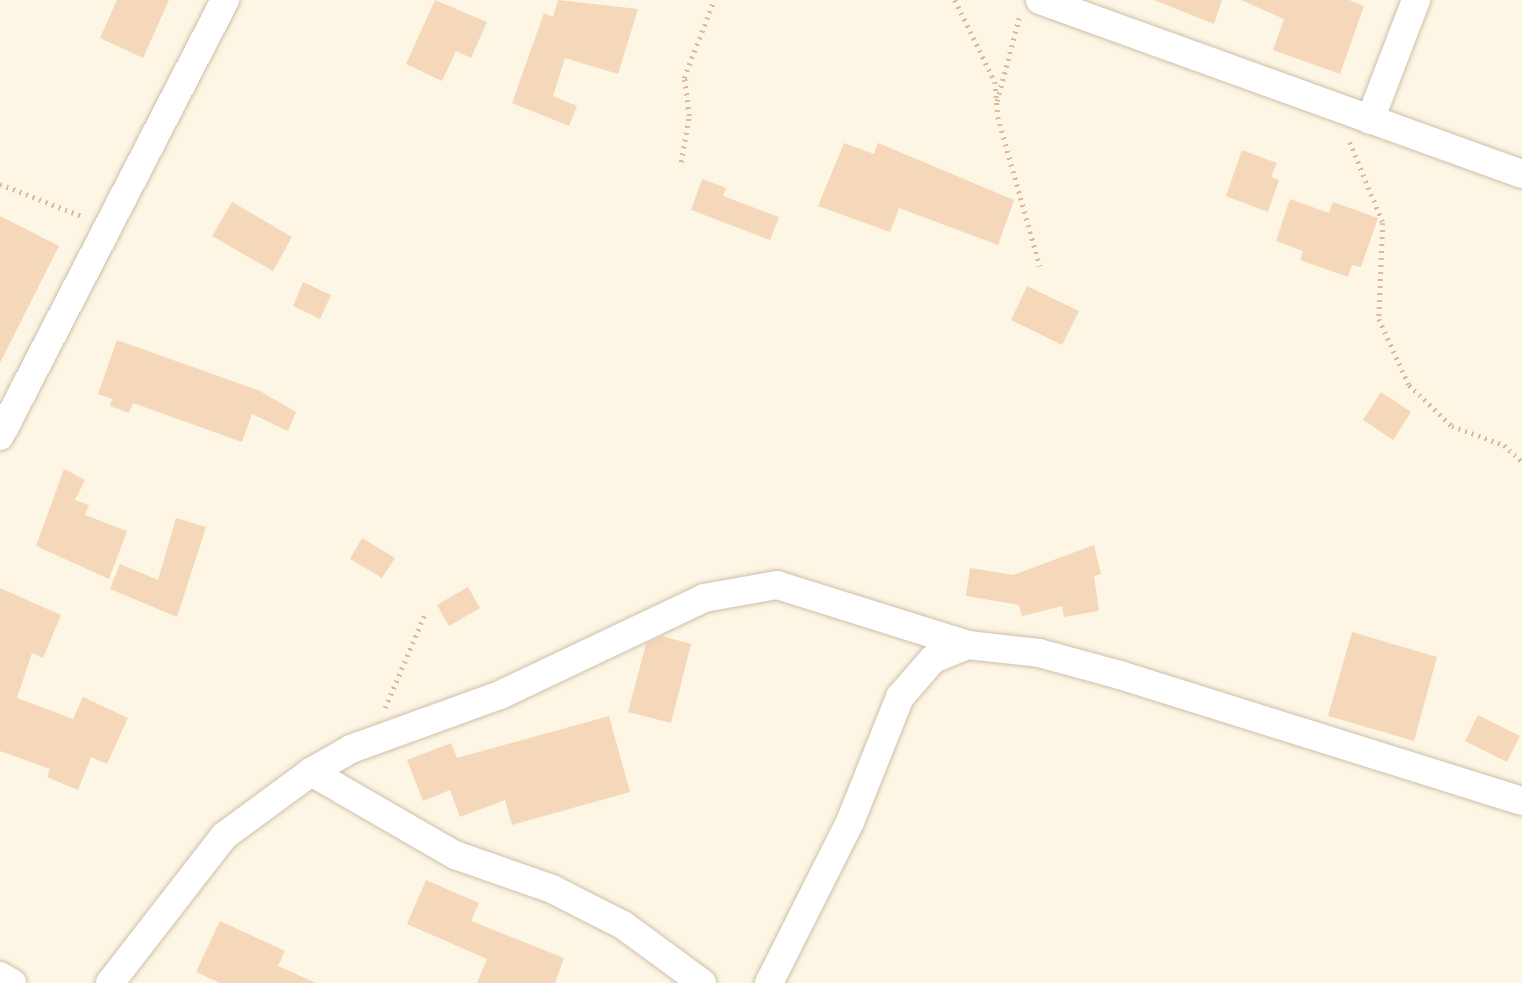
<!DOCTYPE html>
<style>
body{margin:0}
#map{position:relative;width:1522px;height:983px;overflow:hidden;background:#fdf6e4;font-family:"Fira Sans Condensed",sans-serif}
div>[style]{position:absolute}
.building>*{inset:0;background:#f5d7ba}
.path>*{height:4.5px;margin-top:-2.25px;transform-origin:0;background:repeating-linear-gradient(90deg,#daba9d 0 2px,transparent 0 7px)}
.roads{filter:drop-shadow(0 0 2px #d0beaa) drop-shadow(0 0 2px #d0beaa)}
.minor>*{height:28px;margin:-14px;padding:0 14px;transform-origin:14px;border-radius:14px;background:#fff}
span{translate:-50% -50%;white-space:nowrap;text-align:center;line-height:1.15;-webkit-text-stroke:6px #fff9eb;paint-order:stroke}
</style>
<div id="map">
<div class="building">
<i style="clip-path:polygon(117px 0,169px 0,143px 58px,100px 38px)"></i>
<i style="clip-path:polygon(435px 0,487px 22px,471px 58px,456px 51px,442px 81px,406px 64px)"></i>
<i style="clip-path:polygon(558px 0,638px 9px,618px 74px,565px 58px,553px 96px,577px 106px,569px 126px,512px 103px,544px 13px,553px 17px)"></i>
<i style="clip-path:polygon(1154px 0,1222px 0,1214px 24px)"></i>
<i style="clip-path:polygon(1241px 0,1349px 0,1364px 6px,1340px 74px,1273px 50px,1284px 19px)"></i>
<i style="clip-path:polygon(844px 143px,874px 154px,878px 143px,1014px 200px,998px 245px,899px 208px,890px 232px,818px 206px)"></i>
<i style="clip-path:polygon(1242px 150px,1277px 163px,1271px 177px,1279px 180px,1268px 212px,1226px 196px)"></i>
<i style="clip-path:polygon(702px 179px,726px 188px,723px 196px,779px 217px,770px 240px,691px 210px)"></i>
<i style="clip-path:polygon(1290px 199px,1329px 213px,1333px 202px,1378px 218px,1361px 267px,1352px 265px,1348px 277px,1300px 260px,1303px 251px,1276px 241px)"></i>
<i style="clip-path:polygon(232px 202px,292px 237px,273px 271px,212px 236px)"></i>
<i style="clip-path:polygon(0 216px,59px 246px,0 363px)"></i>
<i style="clip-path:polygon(303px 282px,331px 295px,320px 319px,293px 306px)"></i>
<i style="clip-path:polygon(1027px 286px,1079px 311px,1062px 345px,1011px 320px)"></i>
<i style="clip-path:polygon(117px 340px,260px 391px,296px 412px,288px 431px,252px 414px,242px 442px,133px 403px,129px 413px,110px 406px,112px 399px,98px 394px)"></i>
<i style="clip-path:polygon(1381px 392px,1411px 412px,1393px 440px,1363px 420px)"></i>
<i style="clip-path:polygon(64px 469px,85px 480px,75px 500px,89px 505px,85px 515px,127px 531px,109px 579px,36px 546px)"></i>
<i style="clip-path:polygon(176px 518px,206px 527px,177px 617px,110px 589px,120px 564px,158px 580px)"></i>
<i style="clip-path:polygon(362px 538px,395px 558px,382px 578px,350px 559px)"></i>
<i style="clip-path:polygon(1094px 545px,1101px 574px,1094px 576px,1099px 611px,1064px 617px,1062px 606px,1022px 616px,1019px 605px,966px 596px,970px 568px,1013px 575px)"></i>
<i style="clip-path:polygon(468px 587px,480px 608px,449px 626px,437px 605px)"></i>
<i style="clip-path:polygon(0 588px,61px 615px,43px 658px,32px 653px,17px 698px,73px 719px,83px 697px,128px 718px,107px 764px,91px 757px,78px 790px,47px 777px,50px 769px,0 751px)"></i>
<i style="clip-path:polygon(1352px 632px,1437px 657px,1414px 741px,1328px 716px)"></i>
<i style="clip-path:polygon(662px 636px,691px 644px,671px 723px,628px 712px,646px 644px)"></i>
<i style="clip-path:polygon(1478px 715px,1520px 736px,1507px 762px,1465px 741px)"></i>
<i style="clip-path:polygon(609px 716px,630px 792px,512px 825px,505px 800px,460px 817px,450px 790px,423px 801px,407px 760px,451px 743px,457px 758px)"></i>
<i style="clip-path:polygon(426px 880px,479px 903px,471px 921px,564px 958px,555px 983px,477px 983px,487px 959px,407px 924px)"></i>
<i style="clip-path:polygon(220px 921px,285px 951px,278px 966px,316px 983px,220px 983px,196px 972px)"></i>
</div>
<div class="path">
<i style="left:955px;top:0;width:91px;rotate:64deg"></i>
<i style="left:995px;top:82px;width:35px;rotate:85deg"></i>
<i style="left:998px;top:117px;width:155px;rotate:74.3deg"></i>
<i style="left:997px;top:101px;width:86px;rotate:-75.2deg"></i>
<i style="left:1350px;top:142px;width:87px;rotate:67.8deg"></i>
<i style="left:1383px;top:223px;width:96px;rotate:92.4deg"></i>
<i style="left:1379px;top:319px;width:72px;rotate:65.6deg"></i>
<i style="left:1409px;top:385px;width:59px;rotate:43.6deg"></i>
<i style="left:1452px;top:426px;width:55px;rotate:20.1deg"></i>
<i style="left:1504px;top:445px;width:25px;rotate:43deg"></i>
<i style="left:681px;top:162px;width:47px;rotate:-80.1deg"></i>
<i style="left:689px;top:116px;width:38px;rotate:-97deg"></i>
<i style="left:684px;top:78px;width:84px;rotate:-69deg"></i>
<i style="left:0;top:184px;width:90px;rotate:21.4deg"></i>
<i style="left:385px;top:708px;width:105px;rotate:-67.1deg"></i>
</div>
<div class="roads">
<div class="minor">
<i style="left:1040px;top:0;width:512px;rotate:19.85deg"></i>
<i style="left:1370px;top:120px;width:129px;rotate:-69deg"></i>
<i style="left:0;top:436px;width:491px;rotate:-62.7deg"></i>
<i style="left:311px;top:772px;width:166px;rotate:30deg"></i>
<i style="left:455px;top:855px;width:103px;rotate:19.3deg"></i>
<i style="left:552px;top:889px;width:80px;rotate:26.9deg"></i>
<i style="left:623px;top:925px;width:98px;rotate:36.3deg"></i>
<i style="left:0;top:976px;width:14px;rotate:30deg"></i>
<i style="left:110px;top:983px;width:186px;rotate:-52.2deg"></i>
<i style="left:224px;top:836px;width:108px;rotate:-36.3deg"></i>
<i style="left:311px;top:772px;width:46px;rotate:-29.9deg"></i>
<i style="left:351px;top:749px;width:158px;rotate:-19.9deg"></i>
<i style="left:500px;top:695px;width:226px;rotate:-25.4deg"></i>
<i style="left:704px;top:598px;width:74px;rotate:-10.1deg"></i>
<i style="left:777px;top:585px;width:200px;rotate:17.4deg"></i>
<i style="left:968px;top:645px;width:71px;rotate:6.4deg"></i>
<i style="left:1039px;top:653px;width:84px;rotate:15.2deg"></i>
<i style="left:1120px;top:675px;width:421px;rotate:17.4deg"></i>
<i style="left:769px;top:983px;width:180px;rotate:-63.3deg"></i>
<i style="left:850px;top:822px;width:135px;rotate:-68.2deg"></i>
<i style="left:900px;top:697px;width:50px;rotate:-49deg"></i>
<i style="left:933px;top:659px;width:38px;rotate:-22deg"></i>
</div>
</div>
</div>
